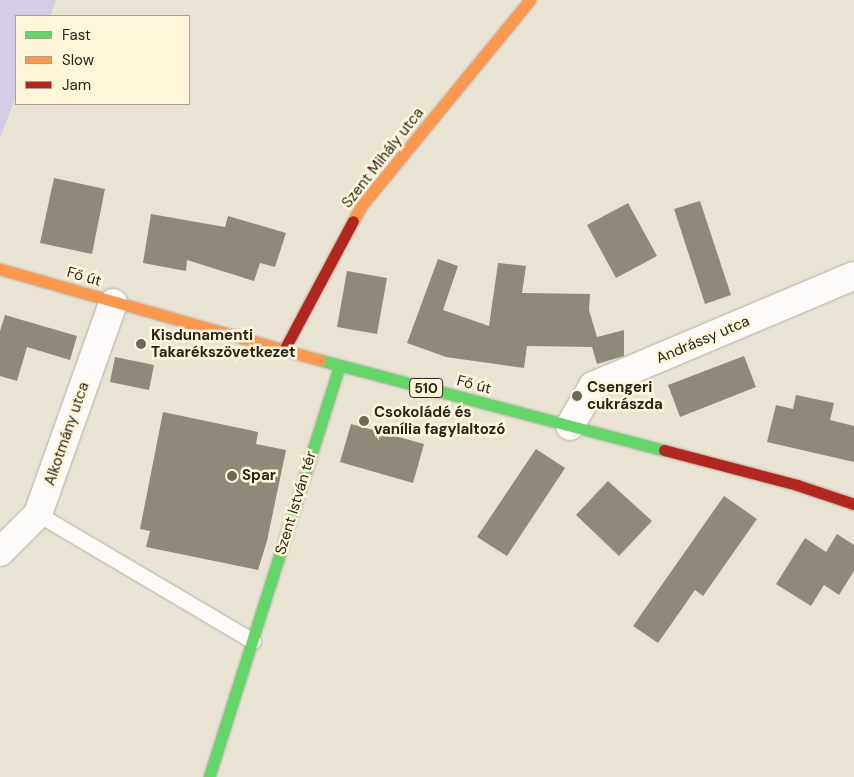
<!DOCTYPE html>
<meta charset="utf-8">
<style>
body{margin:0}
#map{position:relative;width:854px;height:777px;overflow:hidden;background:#e9e3d4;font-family:"DM Sans",sans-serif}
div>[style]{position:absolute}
.green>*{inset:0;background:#d4cce7}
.building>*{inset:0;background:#8f897a}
.roads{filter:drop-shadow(0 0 1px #b2aea2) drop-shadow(0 0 1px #b2aea2)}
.lane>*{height:15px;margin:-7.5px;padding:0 7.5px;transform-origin:7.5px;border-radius:7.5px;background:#fcfbf9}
.street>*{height:28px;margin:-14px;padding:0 14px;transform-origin:14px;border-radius:14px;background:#fcfbf9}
.fast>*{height:11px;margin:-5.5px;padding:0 5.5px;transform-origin:5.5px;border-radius:5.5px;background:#63d668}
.slow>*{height:11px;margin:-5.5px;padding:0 5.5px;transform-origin:5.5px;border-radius:5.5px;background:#ff974d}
.jam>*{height:11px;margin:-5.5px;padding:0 5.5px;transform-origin:5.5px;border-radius:5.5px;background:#b3261e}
.dots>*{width:14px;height:14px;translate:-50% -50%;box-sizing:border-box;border:2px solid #fff5d9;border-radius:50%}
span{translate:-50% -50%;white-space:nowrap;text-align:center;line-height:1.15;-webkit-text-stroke:5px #fff5d9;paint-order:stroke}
.shield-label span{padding:1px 4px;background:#fff5d9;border:1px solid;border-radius:4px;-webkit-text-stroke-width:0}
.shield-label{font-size:14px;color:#28241a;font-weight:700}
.street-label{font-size:15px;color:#28241a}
.poi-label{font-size:15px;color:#28241a;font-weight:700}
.left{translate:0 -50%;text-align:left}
.legend{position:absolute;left:15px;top:15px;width:175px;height:90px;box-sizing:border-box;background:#fff5d9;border:1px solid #a9a18d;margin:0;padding:6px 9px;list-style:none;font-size:15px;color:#28241a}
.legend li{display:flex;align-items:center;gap:10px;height:25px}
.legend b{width:25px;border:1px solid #a9a18d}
</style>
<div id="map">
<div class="green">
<i style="clip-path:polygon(0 0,56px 0,50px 16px,16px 16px,16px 97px,0 137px)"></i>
</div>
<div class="building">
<i style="clip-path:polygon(54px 178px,105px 189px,92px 254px,40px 243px)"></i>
<i style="clip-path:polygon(700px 201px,731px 295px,705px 304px,674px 209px)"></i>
<i style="clip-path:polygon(628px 203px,657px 256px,616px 278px,587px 225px)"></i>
<i style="clip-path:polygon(151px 214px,225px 227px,228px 216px,286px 233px,275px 267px,260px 263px,254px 281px,187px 260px,186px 271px,143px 263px)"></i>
<i style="clip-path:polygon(438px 259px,458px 266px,443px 310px,489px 326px,498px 263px,526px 266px,522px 293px,590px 294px,589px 310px,597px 337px,624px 330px,624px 356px,597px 364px,592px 347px,527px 346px,524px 368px,446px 357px,407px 343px)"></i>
<i style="clip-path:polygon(347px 271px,387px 278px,377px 334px,337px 327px)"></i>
<i style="clip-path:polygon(5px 315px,77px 336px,70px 360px,27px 347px,17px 381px,0 376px,0 331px)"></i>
<i style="clip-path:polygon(744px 356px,756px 387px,680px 417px,668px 385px)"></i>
<i style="clip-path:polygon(115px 357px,154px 365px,149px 390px,110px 382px)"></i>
<i style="clip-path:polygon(796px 395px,834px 403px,830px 420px,854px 426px,854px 462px,767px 442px,776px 405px,793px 409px)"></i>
<i style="clip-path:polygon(163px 412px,258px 432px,256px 444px,286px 450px,267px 541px,258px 570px,146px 547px,150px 531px,140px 529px)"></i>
<i style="clip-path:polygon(351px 424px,424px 444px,413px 483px,340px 462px)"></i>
<i style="clip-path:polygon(536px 449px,565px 468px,507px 556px,477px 537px)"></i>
<i style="clip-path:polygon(608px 481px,652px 521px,619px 556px,576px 515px)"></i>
<i style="clip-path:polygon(724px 496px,757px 519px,703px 596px,695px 590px,658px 643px,633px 626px)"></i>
<i style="clip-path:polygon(837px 534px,854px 545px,854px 571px,839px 595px,824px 585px,811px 606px,776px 584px,805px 538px,826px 552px)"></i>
</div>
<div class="roads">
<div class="lane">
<i style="left:38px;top:514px;width:250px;rotate:30.6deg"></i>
</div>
<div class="street">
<i style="left:570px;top:426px;width:46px;rotate:-60.1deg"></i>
<i style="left:593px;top:386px;width:283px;rotate:-22.9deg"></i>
<i style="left:0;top:552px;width:54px;rotate:-45deg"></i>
<i style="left:38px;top:514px;width:224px;rotate:-70.4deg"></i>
</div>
<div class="fast">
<i style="left:320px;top:360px;width:356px;rotate:14.7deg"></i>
<i style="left:209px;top:777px;width:431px;rotate:-72.4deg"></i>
</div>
<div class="slow">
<i style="left:353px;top:221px;width:18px;rotate:-61deg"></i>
<i style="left:362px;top:205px;width:265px;rotate:-50.7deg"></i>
<i style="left:0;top:269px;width:333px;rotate:15.9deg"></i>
</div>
<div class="jam">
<i style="left:284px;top:350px;width:146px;rotate:-61.9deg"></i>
<i style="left:664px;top:450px;width:138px;rotate:14.7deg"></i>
<i style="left:797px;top:485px;width:60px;rotate:18.4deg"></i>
</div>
</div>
<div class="dots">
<i style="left:141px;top:344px;background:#6c675b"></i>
<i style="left:577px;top:396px;background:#6c675b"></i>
<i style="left:364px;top:421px;background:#6c675b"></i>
<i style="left:232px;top:476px;background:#6c675b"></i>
</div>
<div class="shield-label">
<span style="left:426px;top:388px">510</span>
</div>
<div class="street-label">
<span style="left:383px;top:158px;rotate:-52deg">Szent Mihály utca</span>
<span style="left:84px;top:277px;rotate:16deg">Fő út</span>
<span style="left:703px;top:340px;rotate:-23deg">Andrássy utca</span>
<span style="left:474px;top:385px;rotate:15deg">Fő út</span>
<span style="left:67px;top:434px;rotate:-71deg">Alkotmány utca</span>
<span style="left:296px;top:503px;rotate:-73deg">Szent István tér</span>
</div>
<div class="poi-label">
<span class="left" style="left:151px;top:344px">Kisdunamenti<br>Takarékszövetkezet</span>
<span class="left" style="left:587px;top:396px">Csengeri<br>cukrászda</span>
<span class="left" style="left:374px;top:421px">Csokoládé és<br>vanília fagylaltozó</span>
<span class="left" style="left:242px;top:476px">Spar</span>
</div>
<ul class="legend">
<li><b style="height:6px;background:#63d668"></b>Fast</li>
<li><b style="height:6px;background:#ff974d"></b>Slow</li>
<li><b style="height:6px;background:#b3261e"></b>Jam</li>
</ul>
</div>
